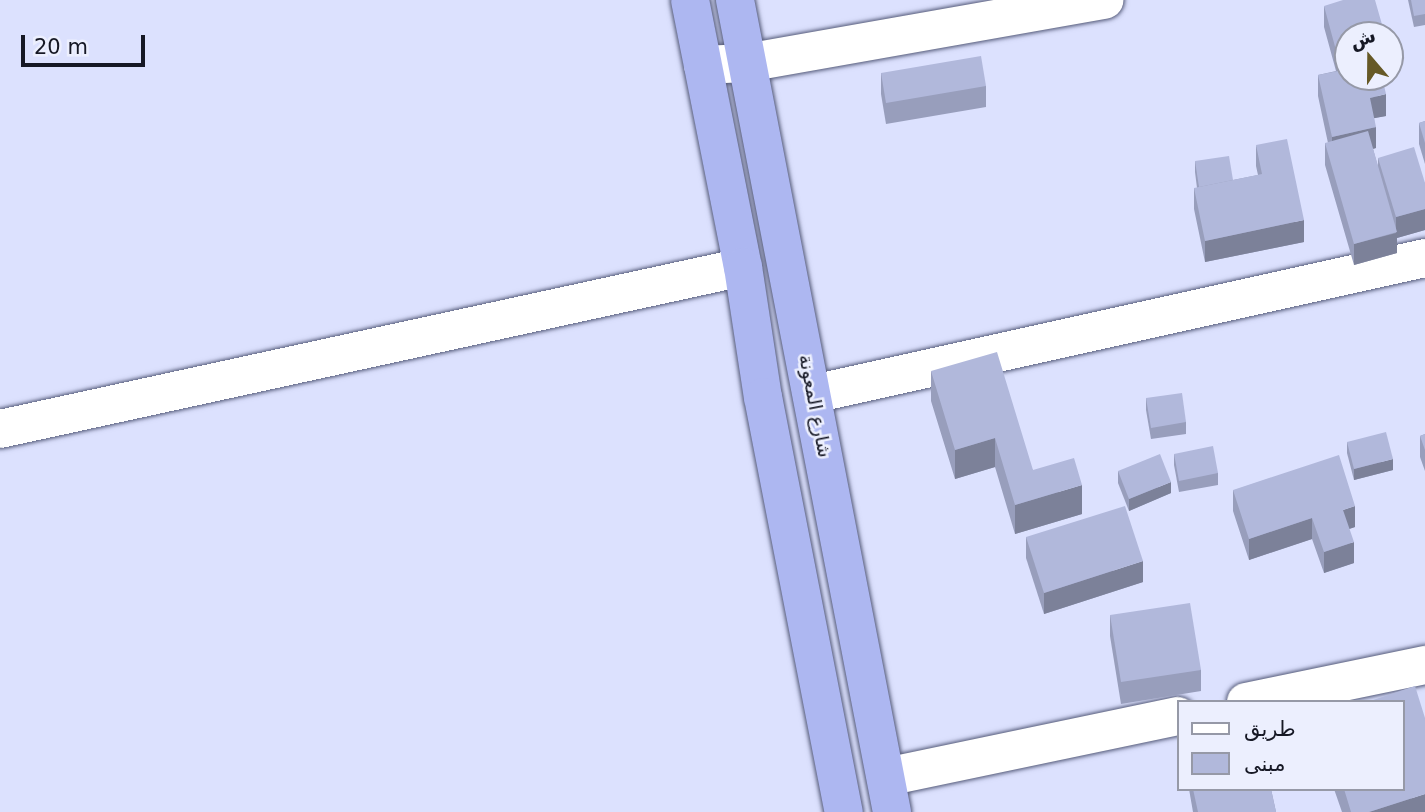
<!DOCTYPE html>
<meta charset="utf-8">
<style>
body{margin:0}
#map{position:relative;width:1425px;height:812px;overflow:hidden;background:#dce1fe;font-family:"DejaVu Sans",Cairo,sans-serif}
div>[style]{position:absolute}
.roads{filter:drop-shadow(0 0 2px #555b7a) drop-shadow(0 0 2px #555b7a)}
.minor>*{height:38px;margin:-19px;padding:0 19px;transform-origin:19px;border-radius:19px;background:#fff}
.highway>*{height:38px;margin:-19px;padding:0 19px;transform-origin:19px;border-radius:19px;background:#adb7f1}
.wall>*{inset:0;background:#989ebc}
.shaded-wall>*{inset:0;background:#7c8199}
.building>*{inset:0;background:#b1b8db}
span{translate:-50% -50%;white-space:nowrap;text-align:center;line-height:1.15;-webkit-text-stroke:5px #eceffe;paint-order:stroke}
.street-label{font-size:19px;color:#161825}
.legend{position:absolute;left:1177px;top:700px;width:228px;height:91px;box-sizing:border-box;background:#eceffe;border:2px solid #9699a7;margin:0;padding:9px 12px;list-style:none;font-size:21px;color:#161825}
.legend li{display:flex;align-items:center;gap:14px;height:35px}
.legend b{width:35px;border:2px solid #9699a7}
.north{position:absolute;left:1334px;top:21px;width:70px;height:70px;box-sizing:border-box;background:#eceffe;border:2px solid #9699a7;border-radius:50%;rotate:340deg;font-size:19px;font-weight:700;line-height:28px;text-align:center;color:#161825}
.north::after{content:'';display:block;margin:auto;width:24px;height:32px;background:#665926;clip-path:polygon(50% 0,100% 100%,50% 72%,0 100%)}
.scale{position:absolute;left:21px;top:35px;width:124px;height:32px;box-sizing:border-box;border:4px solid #161825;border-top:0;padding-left:9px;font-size:21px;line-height:24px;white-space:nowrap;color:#161825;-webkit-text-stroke:5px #eceffe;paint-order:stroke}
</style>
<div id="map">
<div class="roads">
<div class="minor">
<i style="left:703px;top:65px;width:43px;rotate:-2.7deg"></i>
<i style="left:746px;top:63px;width:364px;rotate:-10deg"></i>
<i style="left:813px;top:394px;width:627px;rotate:-12.53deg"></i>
<i style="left:0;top:429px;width:760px;rotate:-12.3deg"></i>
<i style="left:1246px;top:702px;width:183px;rotate:-11.7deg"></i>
<i style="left:886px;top:777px;width:298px;rotate:-11.8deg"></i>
</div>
<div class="highway">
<i style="left:690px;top:0;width:272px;rotate:78.8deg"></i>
<i style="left:743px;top:267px;width:132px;rotate:81.3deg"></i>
<i style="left:763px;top:397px;width:423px;rotate:79deg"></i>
<i style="left:735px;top:0;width:827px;rotate:79.06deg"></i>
</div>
</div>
<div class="wall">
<i style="clip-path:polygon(1408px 0,1425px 0,1425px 25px,1414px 27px)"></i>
<i style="clip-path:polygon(1324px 6px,1348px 35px,1386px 116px,1374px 118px,1376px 148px,1373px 149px,1378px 167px,1378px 158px,1425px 183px,1425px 230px,1397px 238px,1397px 253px,1354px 265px,1325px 165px,1325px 143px,1328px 143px,1318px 96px,1318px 75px,1336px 71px,1324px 27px)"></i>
<i style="clip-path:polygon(881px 73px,986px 86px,986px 107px,886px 124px,881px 94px)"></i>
<i style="clip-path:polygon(1425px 121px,1425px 164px,1419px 144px,1419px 123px)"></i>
<i style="clip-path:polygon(1256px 145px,1304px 242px,1205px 262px,1194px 209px,1194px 188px,1197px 188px,1195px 172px,1195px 161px,1233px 180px,1258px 175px,1256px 166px)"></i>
<i style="clip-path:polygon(931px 371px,1033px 470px,1082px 514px,1015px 534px,995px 467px,955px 479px,931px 401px)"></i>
<i style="clip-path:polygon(1146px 398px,1186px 422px,1186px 434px,1151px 439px,1146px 410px)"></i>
<i style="clip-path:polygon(1425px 434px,1425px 471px,1420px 457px,1420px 436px)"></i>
<i style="clip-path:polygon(1347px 442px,1393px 470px,1354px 480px,1347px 453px)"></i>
<i style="clip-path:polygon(1174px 454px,1218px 473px,1218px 485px,1179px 492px,1174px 465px)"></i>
<i style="clip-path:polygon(1118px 471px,1171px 493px,1129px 511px,1118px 483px)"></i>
<i style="clip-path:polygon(1233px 490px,1355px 527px,1349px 529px,1354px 563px,1324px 573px,1312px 539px,1249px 560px,1233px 511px)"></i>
<i style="clip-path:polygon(1026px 537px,1143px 582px,1044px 614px,1026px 558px)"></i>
<i style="clip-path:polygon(1110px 615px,1201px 670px,1201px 691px,1121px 704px,1110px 636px)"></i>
<i style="clip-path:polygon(1189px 789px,1271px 789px,1276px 812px,1193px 812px)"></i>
<i style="clip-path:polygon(1334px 789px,1402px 789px,1425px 812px,1342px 812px)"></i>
</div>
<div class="shaded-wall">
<i style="clip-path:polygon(1348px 63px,1348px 77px,1340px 86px,1340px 65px)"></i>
<i style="clip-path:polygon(1386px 94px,1386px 116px,1370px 119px,1370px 98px)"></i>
<i style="clip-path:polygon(1376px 127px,1376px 148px,1332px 158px,1332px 137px)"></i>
<i style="clip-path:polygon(1425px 209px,1425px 230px,1397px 238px,1397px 253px,1354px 265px,1354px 244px,1396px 233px,1396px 217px)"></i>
<i style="clip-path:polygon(1304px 220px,1304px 242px,1205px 262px,1205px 241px)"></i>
<i style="clip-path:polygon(995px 438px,995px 467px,955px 479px,955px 450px)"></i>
<i style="clip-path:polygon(1393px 459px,1393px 470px,1354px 480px,1354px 469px)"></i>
<i style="clip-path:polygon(1171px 482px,1171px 493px,1129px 511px,1129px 499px)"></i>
<i style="clip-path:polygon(1082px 485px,1082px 514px,1015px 534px,1015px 505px)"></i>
<i style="clip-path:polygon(1355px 506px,1355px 527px,1343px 531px,1343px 510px)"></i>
<i style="clip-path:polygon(1312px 518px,1312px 539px,1249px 560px,1249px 539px)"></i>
<i style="clip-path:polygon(1354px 542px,1354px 563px,1324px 573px,1324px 552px)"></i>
<i style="clip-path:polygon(1143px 561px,1143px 582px,1044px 614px,1044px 593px)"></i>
<i style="clip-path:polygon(1425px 794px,1425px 812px,1369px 812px)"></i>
</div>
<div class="building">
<i style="clip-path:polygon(1343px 0,1375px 0,1385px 35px,1348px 35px,1348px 63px,1340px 65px,1324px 6px)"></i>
<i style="clip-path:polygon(1411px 0,1425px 0,1425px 14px,1414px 16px)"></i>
<i style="clip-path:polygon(981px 56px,986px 86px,886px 103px,881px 73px)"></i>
<i style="clip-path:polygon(1348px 69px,1348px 77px,1382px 77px,1386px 94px,1370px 98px,1376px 127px,1332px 137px,1318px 75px)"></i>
<i style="clip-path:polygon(1425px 121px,1425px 143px,1419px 123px)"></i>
<i style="clip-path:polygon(1368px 131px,1397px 232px,1354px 244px,1325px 143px)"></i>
<i style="clip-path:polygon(1287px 139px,1304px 220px,1205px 241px,1194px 188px,1262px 174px,1256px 145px)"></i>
<i style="clip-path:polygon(1414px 147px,1425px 183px,1425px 209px,1396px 217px,1378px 158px)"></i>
<i style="clip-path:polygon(1229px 156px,1233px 180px,1199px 187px,1195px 161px)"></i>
<i style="clip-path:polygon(997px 352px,1033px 470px,1074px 458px,1082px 485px,1015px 505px,995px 438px,955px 450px,931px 371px)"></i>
<i style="clip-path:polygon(1182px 393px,1186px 422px,1151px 428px,1146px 398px)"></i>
<i style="clip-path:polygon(1386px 432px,1393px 459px,1354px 469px,1347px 442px)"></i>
<i style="clip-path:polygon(1425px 434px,1425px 450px,1420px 436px)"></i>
<i style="clip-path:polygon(1213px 446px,1218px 473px,1179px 481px,1174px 454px)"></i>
<i style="clip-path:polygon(1160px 454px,1171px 482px,1129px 499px,1118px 471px)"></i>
<i style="clip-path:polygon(1339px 455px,1355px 506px,1343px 510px,1354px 542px,1324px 552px,1312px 518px,1249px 539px,1233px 490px)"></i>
<i style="clip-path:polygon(1125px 506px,1143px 561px,1044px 593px,1026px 537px)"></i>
<i style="clip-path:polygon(1190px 603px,1201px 670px,1121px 682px,1110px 615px)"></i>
<i style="clip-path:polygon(1415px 686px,1425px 718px,1425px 794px,1369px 812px,1351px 812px,1344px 789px,1402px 789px,1402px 702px,1367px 702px)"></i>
<i style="clip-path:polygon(1193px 789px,1271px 789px,1276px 812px,1198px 812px)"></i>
</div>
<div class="street-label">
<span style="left:815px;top:406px;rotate:79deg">شارع المعونة</span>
</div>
<ul class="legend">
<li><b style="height:9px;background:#fff"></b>طريق</li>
<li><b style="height:19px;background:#b1b8db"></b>مبنى</li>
</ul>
<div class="north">ش</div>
<div class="scale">20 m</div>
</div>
